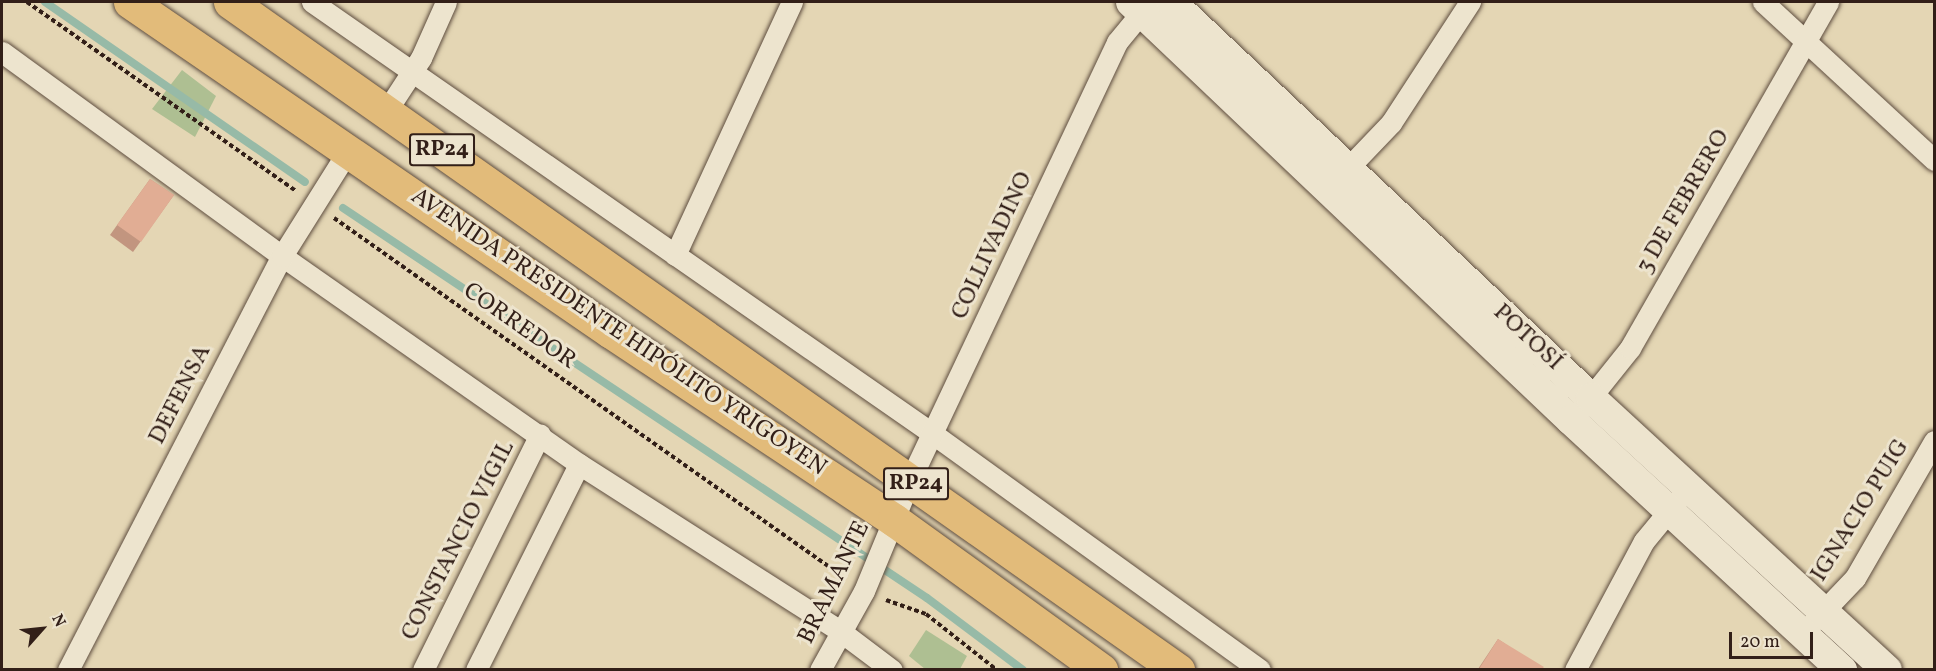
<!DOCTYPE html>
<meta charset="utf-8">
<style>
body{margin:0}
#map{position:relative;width:1936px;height:671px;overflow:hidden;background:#e4d6b4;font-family:Vollkorn,serif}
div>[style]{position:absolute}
.green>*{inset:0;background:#aebf92}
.stream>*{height:8px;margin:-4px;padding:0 4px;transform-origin:4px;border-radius:4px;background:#97baa7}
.path>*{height:4px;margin-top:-2px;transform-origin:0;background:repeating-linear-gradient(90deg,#321f18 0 4.5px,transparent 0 7.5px)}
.roads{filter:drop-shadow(0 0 2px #5e4d3f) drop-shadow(0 0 2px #5e4d3f)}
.minor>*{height:21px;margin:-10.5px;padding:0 10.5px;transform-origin:10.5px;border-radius:10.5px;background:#ede4ce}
.secondary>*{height:30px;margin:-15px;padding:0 15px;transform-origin:15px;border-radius:15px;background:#ede4ce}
.primary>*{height:33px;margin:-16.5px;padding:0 16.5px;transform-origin:16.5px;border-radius:16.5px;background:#e2bb7a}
.wall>*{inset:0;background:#c2957f}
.building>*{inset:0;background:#e1ad94}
span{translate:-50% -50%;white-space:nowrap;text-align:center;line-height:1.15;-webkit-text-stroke:6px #ede4ce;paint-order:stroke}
.shield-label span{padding:2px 4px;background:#ede4ce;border:2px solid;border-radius:4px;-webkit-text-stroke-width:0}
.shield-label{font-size:22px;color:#321f18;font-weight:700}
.street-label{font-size:24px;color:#321f18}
.frame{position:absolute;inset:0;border:3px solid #321f18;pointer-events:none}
.north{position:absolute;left:12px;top:599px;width:60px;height:60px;-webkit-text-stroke:4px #ede4ce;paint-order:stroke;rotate:63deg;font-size:16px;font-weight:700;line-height:24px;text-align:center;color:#321f18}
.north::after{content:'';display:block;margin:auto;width:21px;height:27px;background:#321f18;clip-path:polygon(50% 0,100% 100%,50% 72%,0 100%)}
.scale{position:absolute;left:1729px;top:632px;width:84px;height:27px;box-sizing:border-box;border:3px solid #321f18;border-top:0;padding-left:8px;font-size:18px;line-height:21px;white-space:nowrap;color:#321f18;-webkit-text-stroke:4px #ede4ce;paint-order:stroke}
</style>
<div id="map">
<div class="green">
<i style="clip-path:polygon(182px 70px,216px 96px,195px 137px,152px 109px)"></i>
<i style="clip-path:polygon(926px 630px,967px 656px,960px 669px,925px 669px,909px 656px)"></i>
</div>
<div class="stream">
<i style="left:45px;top:2px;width:316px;rotate:34.7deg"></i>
<i style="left:343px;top:208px;width:702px;rotate:33.74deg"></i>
<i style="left:927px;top:598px;width:120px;rotate:36.9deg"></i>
</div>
<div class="path">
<i style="left:27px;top:2px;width:329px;rotate:35.1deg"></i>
<i style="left:334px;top:218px;width:625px;rotate:35.16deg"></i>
<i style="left:886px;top:600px;width:42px;rotate:19.3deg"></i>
<i style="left:926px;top:614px;width:90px;rotate:38.3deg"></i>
</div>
<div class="roads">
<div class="minor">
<i style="left:312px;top:2px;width:756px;rotate:34.82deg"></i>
<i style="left:933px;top:434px;width:403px;rotate:35.8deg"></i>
<i style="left:1763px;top:2px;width:233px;rotate:42.7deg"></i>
<i style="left:2px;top:52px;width:346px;rotate:36.1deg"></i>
<i style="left:282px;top:256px;width:363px;rotate:35deg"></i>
<i style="left:579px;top:464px;width:310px;rotate:32.6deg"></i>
<i style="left:840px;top:631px;width:65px;rotate:36.9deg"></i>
<i style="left:387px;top:110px;width:62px;rotate:-56.8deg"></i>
<i style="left:421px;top:58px;width:61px;rotate:-65.9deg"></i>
<i style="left:1347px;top:169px;width:64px;rotate:-46.3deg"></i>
<i style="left:1391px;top:123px;width:145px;rotate:-56.9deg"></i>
<i style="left:675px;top:255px;width:279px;rotate:-65.2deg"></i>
<i style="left:1582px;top:408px;width:77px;rotate:-51.3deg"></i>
<i style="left:1630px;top:348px;width:399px;rotate:-60.2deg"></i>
<i style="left:1814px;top:621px;width:59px;rotate:-46.4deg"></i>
<i style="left:1855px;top:578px;width:158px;rotate:-60deg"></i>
<i style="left:68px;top:670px;width:466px;rotate:-62.7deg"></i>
<i style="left:282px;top:256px;width:126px;rotate:-57.9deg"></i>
<i style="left:423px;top:670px;width:263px;rotate:-63.6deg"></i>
<i style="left:476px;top:670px;width:230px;rotate:-63.4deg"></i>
<i style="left:820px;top:670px;width:90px;rotate:-60.9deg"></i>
<i style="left:864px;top:591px;width:120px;rotate:-67.5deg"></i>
<i style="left:910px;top:480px;width:484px;rotate:-64.7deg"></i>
<i style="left:1117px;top:42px;width:52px;rotate:-50.5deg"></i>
<i style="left:1575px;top:670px;width:146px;rotate:-61.9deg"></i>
<i style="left:1644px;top:541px;width:52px;rotate:-50.5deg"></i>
</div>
<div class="secondary">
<i style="left:1131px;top:2px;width:607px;rotate:43.53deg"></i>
<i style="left:1571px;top:420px;width:369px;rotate:42.7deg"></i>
<i style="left:1171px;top:2px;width:577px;rotate:43.32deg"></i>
<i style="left:1591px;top:398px;width:402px;rotate:42.6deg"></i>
</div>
<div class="primary">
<i style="left:130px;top:2px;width:583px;rotate:34.45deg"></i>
<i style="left:611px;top:332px;width:340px;rotate:33.6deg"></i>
<i style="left:894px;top:520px;width:256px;rotate:35.9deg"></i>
<i style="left:230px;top:2px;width:1160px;rotate:35.17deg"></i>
</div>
</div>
<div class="wall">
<i style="clip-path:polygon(150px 179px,174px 195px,133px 252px,110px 235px)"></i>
<i style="clip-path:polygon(1498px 639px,1542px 669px,1478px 669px)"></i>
</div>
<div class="building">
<i style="clip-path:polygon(150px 179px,174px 195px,141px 242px,117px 225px)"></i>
<i style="clip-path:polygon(1498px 639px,1544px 667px,1542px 669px,1479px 669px)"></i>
</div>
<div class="shield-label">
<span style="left:442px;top:150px">RP24</span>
<span style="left:916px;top:484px">RP24</span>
</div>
<div class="street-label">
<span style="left:1684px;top:202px;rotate:-60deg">3 DE FEBRERO</span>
<span style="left:993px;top:246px;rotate:-65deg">COLLIVADINO</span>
<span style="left:519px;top:327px;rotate:35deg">CORREDOR</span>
<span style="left:618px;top:333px;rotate:34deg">AVENIDA PRESIDENTE HIPÓLITO YRIGOYEN</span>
<span style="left:1527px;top:338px;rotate:43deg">POTOSÍ</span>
<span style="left:181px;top:395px;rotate:-63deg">DEFENSA</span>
<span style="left:1861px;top:511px;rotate:-58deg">IGNACIO PUIG</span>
<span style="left:459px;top:541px;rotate:-63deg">CONSTANCIO VIGIL</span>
<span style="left:835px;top:583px;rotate:-64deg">BRAMANTE</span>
</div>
<div class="frame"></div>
<div class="north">N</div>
<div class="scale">20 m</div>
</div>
